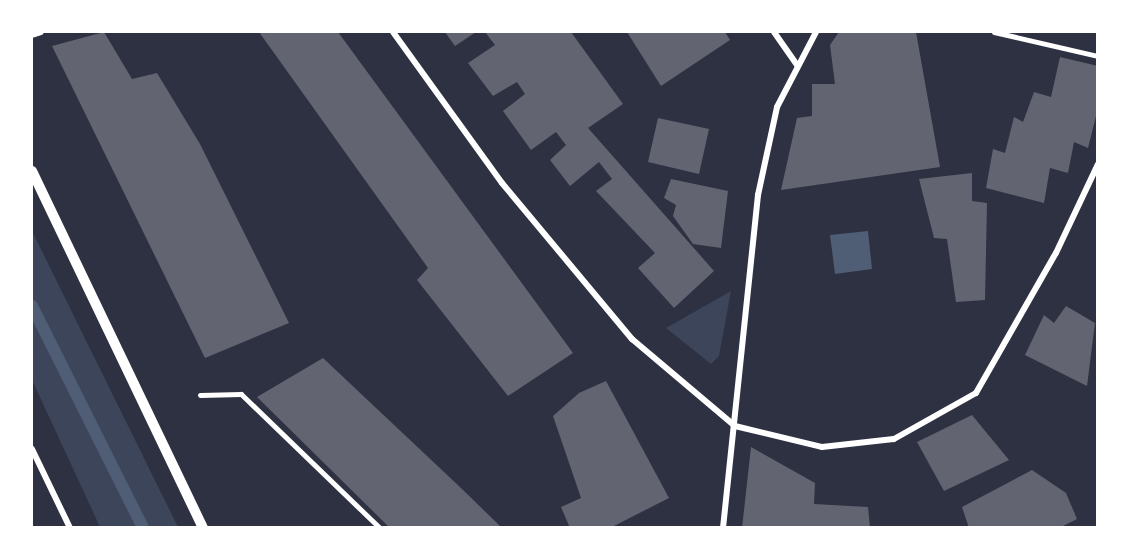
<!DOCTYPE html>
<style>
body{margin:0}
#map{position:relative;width:1129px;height:559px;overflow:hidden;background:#2d3142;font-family:"Space Grotesk",sans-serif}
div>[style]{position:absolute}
.green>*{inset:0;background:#3c4559}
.water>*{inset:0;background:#4f5d75}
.stream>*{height:12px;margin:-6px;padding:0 6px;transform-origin:6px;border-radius:6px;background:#4f5d75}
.building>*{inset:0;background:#626471}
.pedestrian>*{height:5px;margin:-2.5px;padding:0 2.5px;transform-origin:2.5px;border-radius:2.5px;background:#fff}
.minor>*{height:6px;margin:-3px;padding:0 3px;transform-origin:3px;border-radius:3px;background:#fff}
.tertiary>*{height:10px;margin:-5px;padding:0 5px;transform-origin:5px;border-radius:5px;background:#fff}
span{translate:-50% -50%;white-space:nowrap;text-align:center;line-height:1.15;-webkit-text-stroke:6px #fff;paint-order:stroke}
.frame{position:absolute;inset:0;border:33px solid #fff;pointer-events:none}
</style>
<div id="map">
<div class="green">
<i style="clip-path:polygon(32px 231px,178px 527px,100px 527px,32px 380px)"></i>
<i style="clip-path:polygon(731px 291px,719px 356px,711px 364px,666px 328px)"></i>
</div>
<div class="water">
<i style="clip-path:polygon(868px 231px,872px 269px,835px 274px,830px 235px)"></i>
</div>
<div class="stream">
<i style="left:32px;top:306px;width:248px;rotate:63.4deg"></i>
</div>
<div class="building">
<i style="clip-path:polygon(104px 32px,132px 79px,157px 73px,200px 144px,289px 323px,205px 358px,52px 46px)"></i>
<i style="clip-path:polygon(259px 32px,338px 32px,573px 353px,508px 396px,417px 280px,428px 268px)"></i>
<i style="clip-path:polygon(445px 32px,476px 32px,455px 46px)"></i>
<i style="clip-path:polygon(485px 32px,571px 32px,623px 104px,588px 128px,714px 271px,674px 308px,638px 268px,655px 253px,596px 191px,612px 179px,599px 162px,570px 186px,550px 160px,566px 145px,556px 132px,531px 150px,503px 111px,525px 94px,517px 82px,493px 96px,468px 63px,495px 45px)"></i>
<i style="clip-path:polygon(627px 32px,725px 32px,730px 40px,661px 86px)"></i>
<i style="clip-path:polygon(839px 32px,916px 32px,940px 167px,781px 190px,797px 118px,812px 116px,812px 84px,835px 84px,830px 45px)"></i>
<i style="clip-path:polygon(1060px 57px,1098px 66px,1098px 108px,1088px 148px,1074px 142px,1068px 173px,1050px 168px,1044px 203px,986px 188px,993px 149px,1005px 153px,1014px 117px,1023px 122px,1034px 92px,1051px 97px)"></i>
<i style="clip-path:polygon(658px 118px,709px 129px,699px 174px,648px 162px)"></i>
<i style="clip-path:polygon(972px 173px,972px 201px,987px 203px,985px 300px,956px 302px,947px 239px,934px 238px,919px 179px)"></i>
<i style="clip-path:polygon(671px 179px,728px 191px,721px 248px,693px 244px,673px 216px,676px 205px,664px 198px)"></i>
<i style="clip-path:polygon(1066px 306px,1095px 323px,1087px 386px,1025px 355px,1044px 315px,1054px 323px)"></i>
<i style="clip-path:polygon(323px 358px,461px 488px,502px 528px,390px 528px,257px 397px)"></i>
<i style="clip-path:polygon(606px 381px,669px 498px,610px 528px,570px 528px,561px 507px,581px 498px,553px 416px,579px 393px)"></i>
<i style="clip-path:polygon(972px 415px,1009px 460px,944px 491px,917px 442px)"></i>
<i style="clip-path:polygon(751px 447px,815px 483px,814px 504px,868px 507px,870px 528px,742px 528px)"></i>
<i style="clip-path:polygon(1032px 470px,1066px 493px,1077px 519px,1059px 528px,969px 528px,962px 507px)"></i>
</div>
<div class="pedestrian">
<i style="left:994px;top:32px;width:107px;rotate:13deg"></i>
<i style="left:200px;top:395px;width:41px;rotate:-1.4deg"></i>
<i style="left:241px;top:394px;width:193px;rotate:44deg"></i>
</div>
<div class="minor">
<i style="left:393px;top:32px;width:186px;rotate:54.2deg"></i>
<i style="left:502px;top:183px;width:203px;rotate:50.2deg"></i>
<i style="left:632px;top:339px;width:135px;rotate:40.2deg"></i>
<i style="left:735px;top:426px;width:89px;rotate:13.6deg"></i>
<i style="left:822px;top:447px;width:72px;rotate:-6.3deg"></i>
<i style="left:894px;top:439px;width:94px;rotate:-29.3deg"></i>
<i style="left:976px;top:393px;width:161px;rotate:-60.3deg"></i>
<i style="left:1056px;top:253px;width:98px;rotate:-64.7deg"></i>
<i style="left:774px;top:32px;width:40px;rotate:55.1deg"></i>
<i style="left:32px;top:35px;width:9px;rotate:-18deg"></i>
<i style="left:32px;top:449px;width:88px;rotate:64.3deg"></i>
<i style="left:723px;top:528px;width:335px;rotate:-84deg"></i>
<i style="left:758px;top:195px;width:90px;rotate:-77.8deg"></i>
<i style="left:777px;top:107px;width:85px;rotate:-62.5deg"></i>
</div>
<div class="tertiary">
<i style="left:32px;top:171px;width:396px;rotate:64.4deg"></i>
</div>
<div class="frame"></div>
</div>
